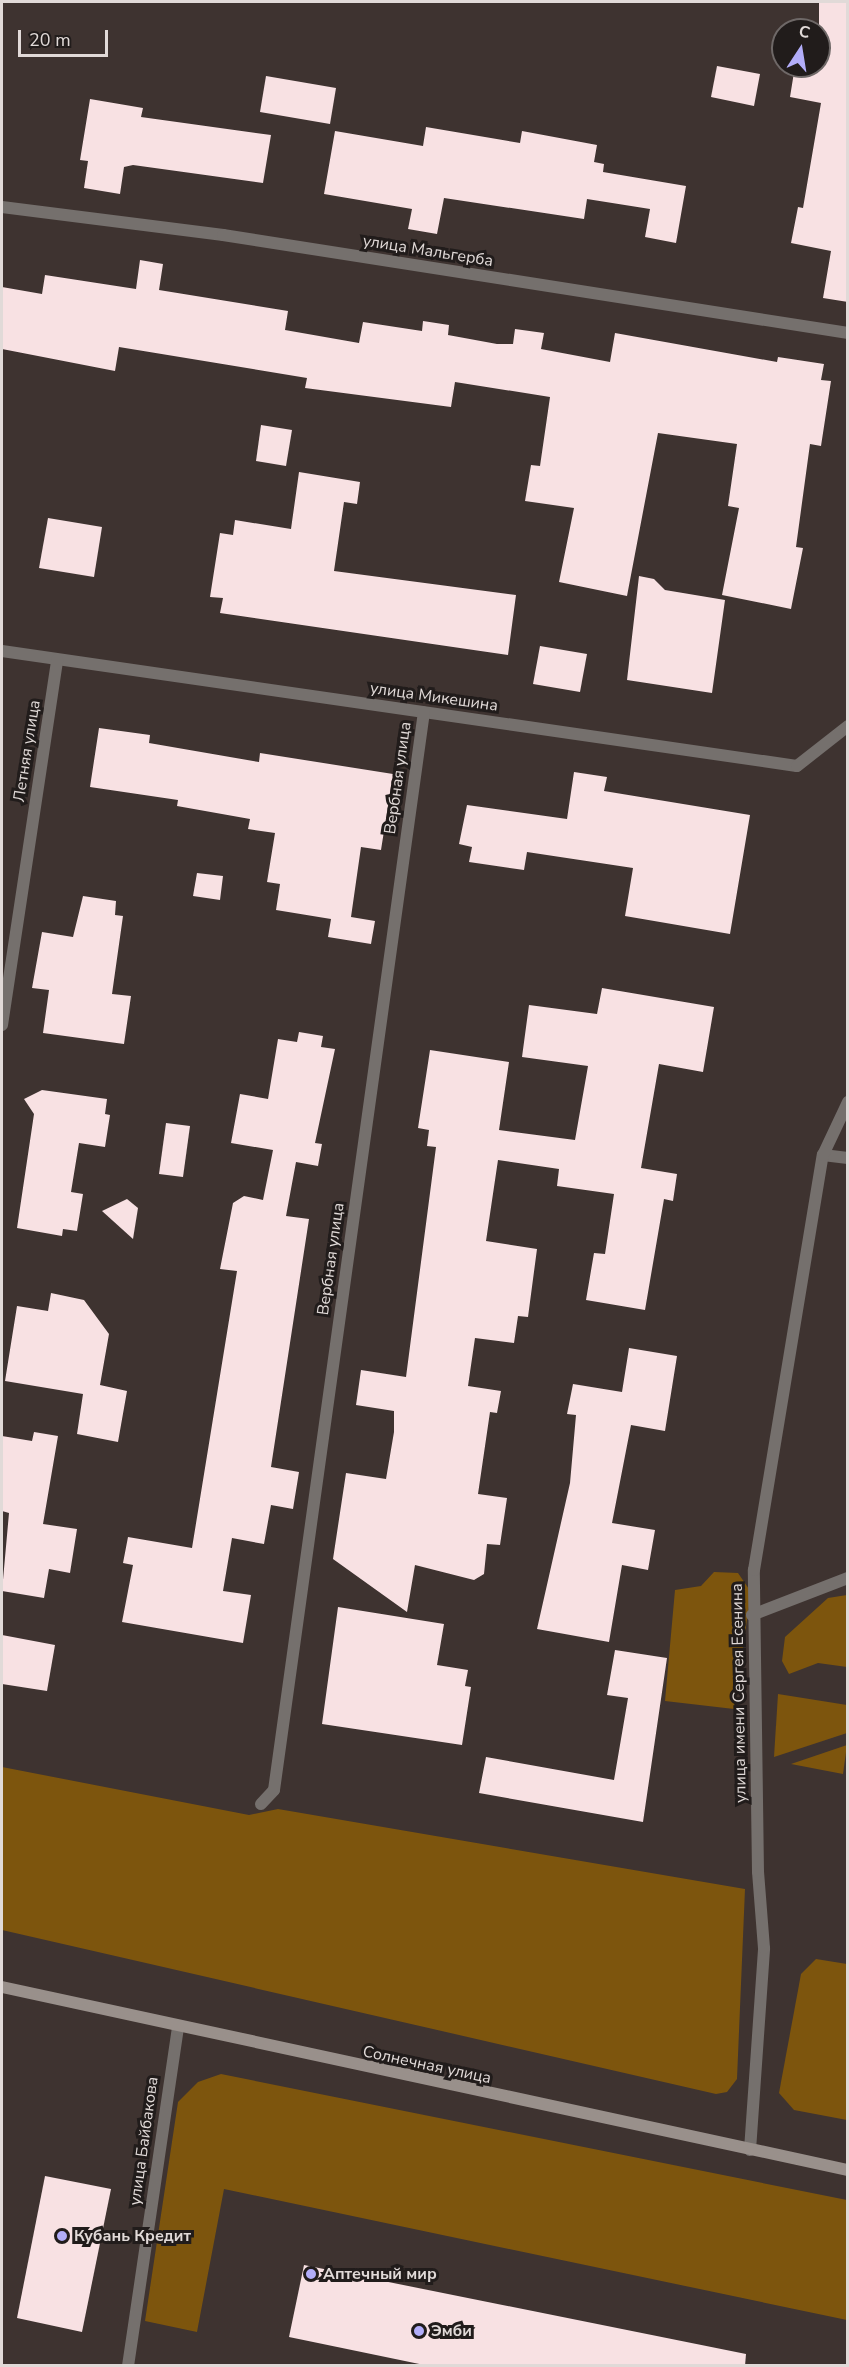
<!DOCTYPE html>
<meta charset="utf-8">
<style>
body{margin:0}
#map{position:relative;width:849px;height:2367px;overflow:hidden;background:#3e3330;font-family:"Nunito Sans",sans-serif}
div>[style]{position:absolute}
.green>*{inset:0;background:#7d550d}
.building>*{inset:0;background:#f8e1e3}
.street>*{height:12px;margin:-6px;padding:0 6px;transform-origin:6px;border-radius:6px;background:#75706d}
.secondary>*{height:12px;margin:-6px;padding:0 6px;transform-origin:6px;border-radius:6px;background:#99908b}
.dots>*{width:16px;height:16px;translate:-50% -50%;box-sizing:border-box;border:3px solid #211c1b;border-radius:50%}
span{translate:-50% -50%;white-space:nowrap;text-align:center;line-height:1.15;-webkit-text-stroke:6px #211c1b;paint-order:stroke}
.street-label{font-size:16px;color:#e1dad8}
.poi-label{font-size:16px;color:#e1dad8;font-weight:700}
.left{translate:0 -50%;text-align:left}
.frame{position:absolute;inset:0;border:3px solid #e1dad8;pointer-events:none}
.north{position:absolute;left:771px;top:18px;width:60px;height:60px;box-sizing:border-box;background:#211c1b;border:2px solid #6e6867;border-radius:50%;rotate:12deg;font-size:16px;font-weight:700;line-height:24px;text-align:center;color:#e1dad8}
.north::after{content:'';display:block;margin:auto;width:21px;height:27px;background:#b2adf9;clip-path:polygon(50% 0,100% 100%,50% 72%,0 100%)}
.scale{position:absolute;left:18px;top:30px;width:90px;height:27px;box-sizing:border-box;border:3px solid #e1dad8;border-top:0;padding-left:8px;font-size:18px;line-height:21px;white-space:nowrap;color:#e1dad8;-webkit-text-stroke:4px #211c1b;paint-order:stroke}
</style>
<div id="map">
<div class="green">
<i style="clip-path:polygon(714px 1572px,738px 1573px,751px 1592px,734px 1709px,665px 1701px,675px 1590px,701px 1586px)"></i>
<i style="clip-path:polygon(847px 1595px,847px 1667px,818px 1663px,789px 1674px,782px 1661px,785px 1637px,828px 1598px)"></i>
<i style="clip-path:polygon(778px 1694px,847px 1705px,847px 1733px,774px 1757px)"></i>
<i style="clip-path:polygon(847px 1745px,843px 1774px,791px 1764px)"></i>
<i style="clip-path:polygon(2px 1767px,249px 1815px,278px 1809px,745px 1889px,737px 2079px,727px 2092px,716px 2094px,2px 1930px)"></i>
<i style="clip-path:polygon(816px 1959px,847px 1964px,847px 2120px,794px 2110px,779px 2093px,801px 1974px)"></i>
<i style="clip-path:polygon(221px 2074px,847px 2200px,847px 2320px,224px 2189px,197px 2332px,145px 2321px,178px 2102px,198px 2082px)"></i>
</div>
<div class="building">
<i style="clip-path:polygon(819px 2px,848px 2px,848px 302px,823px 298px,831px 251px,791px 243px,798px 207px,803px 208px,821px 103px,790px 97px,795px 66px,819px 66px)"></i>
<i style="clip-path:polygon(717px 66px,760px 74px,754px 106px,711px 97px)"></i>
<i style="clip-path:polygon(266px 76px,336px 88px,330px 124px,260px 112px)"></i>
<i style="clip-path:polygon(90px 99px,143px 108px,141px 117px,271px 135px,263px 183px,133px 165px,124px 167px,120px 194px,84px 188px,88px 161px,80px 160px)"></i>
<i style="clip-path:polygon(426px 127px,520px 143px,522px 131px,597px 145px,594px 162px,604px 164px,603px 172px,686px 186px,676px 243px,645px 237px,650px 209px,587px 199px,584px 219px,444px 198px,437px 234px,408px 229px,412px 209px,324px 194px,335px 131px,423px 146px)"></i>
<i style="clip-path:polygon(140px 260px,163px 264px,159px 290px,288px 311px,285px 330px,359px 343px,363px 322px,422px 331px,423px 321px,449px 325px,448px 335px,497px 344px,513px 344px,515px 329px,544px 333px,541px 349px,610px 362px,615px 333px,777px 362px,778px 357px,824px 364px,821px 380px,831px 381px,821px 446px,810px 444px,796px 547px,803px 548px,791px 609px,722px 595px,739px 508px,728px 506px,737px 444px,658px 433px,627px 596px,559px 582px,574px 508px,525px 501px,531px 465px,540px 466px,550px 397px,455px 382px,451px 407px,305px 388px,307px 378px,119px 347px,115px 371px,2px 349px,2px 287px,42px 294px,45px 275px,136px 289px)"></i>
<i style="clip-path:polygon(261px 425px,292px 430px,286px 466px,256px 461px)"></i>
<i style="clip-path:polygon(299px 472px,360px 482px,357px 504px,344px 502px,334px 571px,516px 595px,508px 655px,220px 613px,223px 598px,210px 597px,220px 533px,233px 535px,235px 520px,291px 529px)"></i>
<i style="clip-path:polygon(48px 518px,102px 527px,94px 577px,39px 568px)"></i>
<i style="clip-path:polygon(639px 576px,654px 579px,665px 590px,725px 600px,712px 693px,627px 680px)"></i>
<i style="clip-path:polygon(540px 646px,587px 654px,580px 692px,533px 684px)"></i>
<i style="clip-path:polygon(99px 728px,150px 735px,149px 743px,259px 762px,260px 753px,393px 774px,381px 850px,361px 847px,351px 917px,375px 921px,371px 944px,328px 937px,331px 919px,276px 910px,280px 884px,267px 882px,275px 833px,248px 829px,250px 819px,177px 806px,178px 800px,90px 787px)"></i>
<i style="clip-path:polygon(574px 772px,607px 777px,604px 791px,750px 815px,730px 934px,625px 916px,633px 868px,527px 852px,524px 870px,469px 862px,472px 847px,459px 844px,467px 805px,567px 819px)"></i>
<i style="clip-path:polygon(197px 873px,223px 876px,220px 900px,193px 896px)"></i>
<i style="clip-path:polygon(83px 896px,116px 901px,115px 915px,123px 916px,112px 994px,131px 996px,124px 1044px,43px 1033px,49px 990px,32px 988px,42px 932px,73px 937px)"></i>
<i style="clip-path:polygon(602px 988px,714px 1007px,703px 1072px,659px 1064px,641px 1168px,677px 1174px,673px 1201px,664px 1199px,645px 1310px,586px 1300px,594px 1253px,605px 1254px,614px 1194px,557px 1186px,559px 1169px,498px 1160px,486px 1241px,537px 1249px,528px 1317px,518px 1316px,514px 1343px,475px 1338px,468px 1386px,501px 1391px,497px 1413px,490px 1412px,478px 1494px,507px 1498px,500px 1545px,487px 1544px,484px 1574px,474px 1580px,415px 1565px,407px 1612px,333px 1559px,346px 1473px,386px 1479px,394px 1432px,394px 1411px,356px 1405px,361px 1370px,406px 1377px,436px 1147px,427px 1146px,429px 1130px,418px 1128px,430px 1050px,509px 1062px,499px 1130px,575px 1140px,588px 1066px,522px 1057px,529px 1005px,597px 1014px)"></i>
<i style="clip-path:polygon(299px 1032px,323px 1036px,321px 1047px,335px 1049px,315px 1143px,322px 1144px,318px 1166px,296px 1162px,286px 1216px,309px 1219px,271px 1467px,299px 1472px,293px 1509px,271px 1505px,264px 1544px,232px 1538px,223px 1591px,251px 1595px,243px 1643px,122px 1622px,133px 1565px,123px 1563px,128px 1537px,192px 1548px,237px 1271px,220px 1269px,233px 1203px,244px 1196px,263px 1200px,273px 1150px,231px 1143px,240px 1094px,268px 1099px,278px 1039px,297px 1042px)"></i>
<i style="clip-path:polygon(42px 1090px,107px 1099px,105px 1114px,110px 1115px,105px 1147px,79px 1143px,71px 1192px,83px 1194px,77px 1231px,63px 1229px,62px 1236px,17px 1228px,34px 1114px,24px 1099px)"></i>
<i style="clip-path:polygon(166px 1123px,190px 1126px,183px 1177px,159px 1174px)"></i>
<i style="clip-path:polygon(127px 1199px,138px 1208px,133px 1239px,102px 1211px)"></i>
<i style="clip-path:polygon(51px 1293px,84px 1300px,109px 1334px,100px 1385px,127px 1391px,118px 1442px,77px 1434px,83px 1394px,5px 1381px,17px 1306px,48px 1311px)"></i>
<i style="clip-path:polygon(629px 1348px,677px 1356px,665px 1431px,631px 1425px,612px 1523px,655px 1530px,648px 1570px,622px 1565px,609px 1642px,537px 1629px,570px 1483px,576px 1415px,567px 1414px,573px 1384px,622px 1392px)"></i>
<i style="clip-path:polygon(34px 1432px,58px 1436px,43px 1524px,77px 1529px,70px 1573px,49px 1569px,44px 1598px,2px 1591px,9px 1513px,2px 1511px,2px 1436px,32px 1441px)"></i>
<i style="clip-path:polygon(338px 1607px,444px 1624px,437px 1665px,468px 1670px,465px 1686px,471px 1687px,462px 1745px,322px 1724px)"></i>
<i style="clip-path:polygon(2px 1635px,55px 1645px,47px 1691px,2px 1684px)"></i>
<i style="clip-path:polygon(615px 1650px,667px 1658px,643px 1822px,479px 1793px,486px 1757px,614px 1780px,628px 1698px,607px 1695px)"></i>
<i style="clip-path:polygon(45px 2176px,111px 2189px,82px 2332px,17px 2318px)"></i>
<i style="clip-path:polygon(304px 2265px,746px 2354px,745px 2366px,429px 2366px,289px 2337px)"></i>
</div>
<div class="street">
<i style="left:2px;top:207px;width:223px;rotate:7.2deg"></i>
<i style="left:223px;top:235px;width:633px;rotate:8.91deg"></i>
<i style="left:2px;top:651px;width:803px;rotate:8.23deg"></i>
<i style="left:797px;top:766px;width:65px;rotate:-38.1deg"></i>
<i style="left:2px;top:1025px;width:369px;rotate:-81.4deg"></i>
<i style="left:823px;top:1155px;width:25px;rotate:7deg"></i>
<i style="left:752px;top:1615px;width:103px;rotate:-21.1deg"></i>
<i style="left:261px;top:1804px;width:19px;rotate:-47deg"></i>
<i style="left:274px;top:1790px;width:1088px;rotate:-82.08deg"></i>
<i style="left:750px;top:2150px;width:202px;rotate:-86deg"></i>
<i style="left:764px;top:1948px;width:76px;rotate:-94.5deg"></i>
<i style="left:758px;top:1872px;width:302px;rotate:-90.8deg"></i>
<i style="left:754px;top:1570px;width:421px;rotate:-80.6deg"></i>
<i style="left:823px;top:1155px;width:59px;rotate:-64.7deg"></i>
<i style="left:128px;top:2366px;width:342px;rotate:-81.6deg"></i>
</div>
<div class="secondary">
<i style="left:2px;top:1987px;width:866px;rotate:12.21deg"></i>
</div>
<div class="dots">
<i style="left:62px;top:2236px;background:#b2adf9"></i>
<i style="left:311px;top:2274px;background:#b2adf9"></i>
<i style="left:419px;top:2331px;background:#b2adf9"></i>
</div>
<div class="street-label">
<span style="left:428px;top:251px;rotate:9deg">улица Мальгерба</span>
<span style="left:434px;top:697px;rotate:8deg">улица Микешина</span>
<span style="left:27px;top:751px;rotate:-81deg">Летняя улица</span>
<span style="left:398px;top:778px;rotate:-82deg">Вербная улица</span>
<span style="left:331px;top:1259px;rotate:-82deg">Вербная улица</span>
<span style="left:739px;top:1693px;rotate:-91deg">улица имени Сергея Есенина</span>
<span style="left:427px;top:2065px;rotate:12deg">Солнечная улица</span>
<span style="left:144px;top:2141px;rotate:-82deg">улица Байбакова</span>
</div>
<div class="poi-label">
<span class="left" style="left:74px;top:2236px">Кубань Кредит</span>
<span class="left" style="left:323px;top:2274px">Аптечный мир</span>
<span class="left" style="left:431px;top:2331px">Эмби</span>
</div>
<div class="frame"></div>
<div class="north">С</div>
<div class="scale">20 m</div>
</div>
